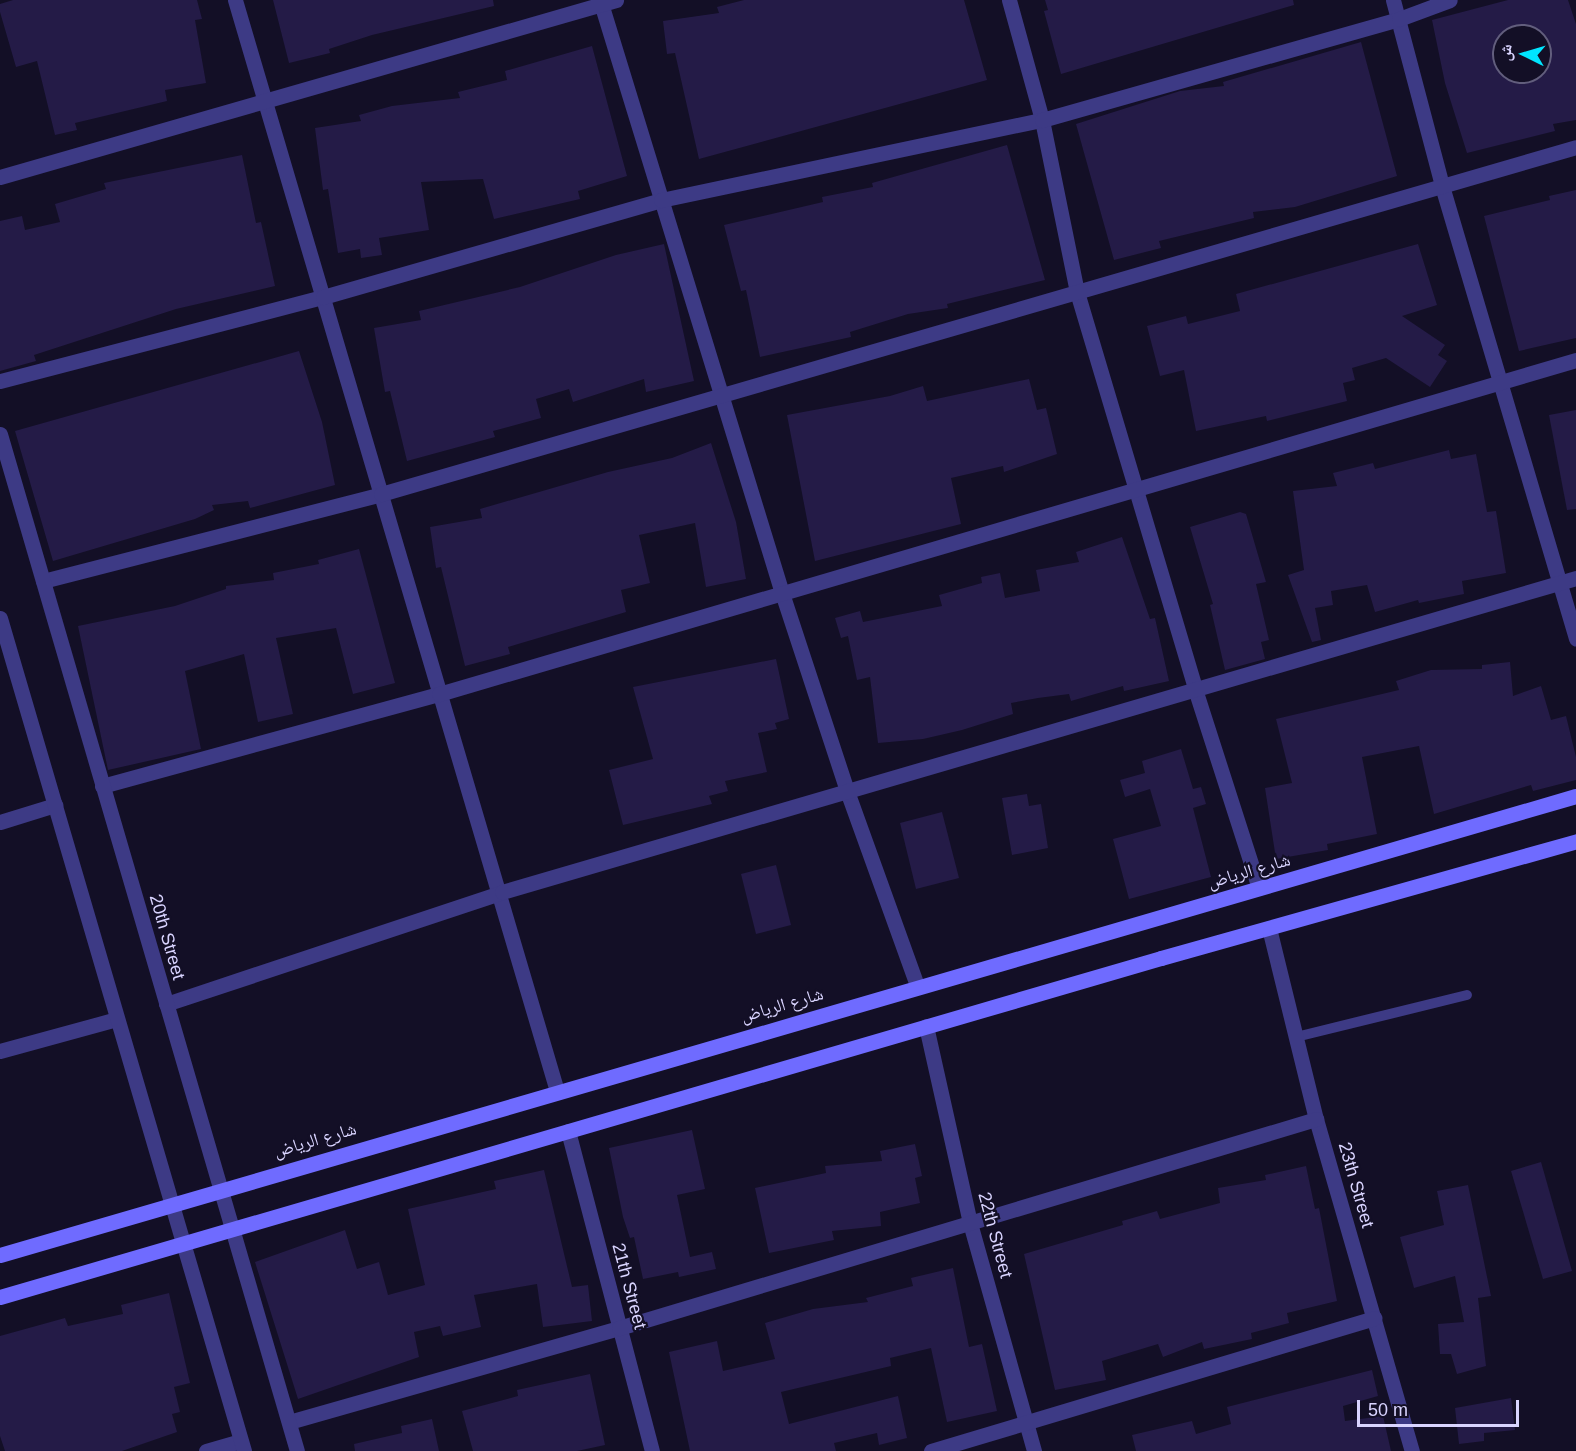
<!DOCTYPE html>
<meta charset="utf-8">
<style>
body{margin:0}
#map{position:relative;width:1576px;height:1451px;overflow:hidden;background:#130f26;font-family:Helvetica,"Noto Naskh Arabic",sans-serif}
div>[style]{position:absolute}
.building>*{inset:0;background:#241b47}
.service>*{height:10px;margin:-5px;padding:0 5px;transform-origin:5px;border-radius:5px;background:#3d3a85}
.minor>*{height:15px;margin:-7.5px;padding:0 7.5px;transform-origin:7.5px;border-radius:7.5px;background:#3d3a85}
.tertiary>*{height:15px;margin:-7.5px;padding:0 7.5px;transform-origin:7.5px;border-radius:7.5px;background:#3d3a85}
.secondary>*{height:15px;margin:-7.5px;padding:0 7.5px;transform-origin:7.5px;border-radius:7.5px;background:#6f6bff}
span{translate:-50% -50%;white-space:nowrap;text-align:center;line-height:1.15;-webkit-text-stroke:4.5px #130f26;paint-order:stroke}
.street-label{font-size:18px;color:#d9d4ff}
.north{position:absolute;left:1492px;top:24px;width:60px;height:60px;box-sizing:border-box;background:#130f26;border:2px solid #625e7d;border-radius:50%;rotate:275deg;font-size:16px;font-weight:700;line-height:24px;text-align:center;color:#d9d4ff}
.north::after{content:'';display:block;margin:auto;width:21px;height:27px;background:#00e5ff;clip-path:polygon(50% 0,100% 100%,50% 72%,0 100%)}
.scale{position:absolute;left:1357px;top:1400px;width:162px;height:27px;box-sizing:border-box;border:3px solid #d9d4ff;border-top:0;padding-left:8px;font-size:18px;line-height:21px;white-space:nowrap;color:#d9d4ff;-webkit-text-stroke:4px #130f26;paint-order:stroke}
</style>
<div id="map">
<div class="building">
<i style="clip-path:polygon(13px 0,197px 0,202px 19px,195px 20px,206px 83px,165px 90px,167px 101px,75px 123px,77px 130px,55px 135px,37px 61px,16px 67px,0 12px,0 4px)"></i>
<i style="clip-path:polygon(273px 0,493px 0,494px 6px,372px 35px,329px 49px,330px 53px,289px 63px)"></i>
<i style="clip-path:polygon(744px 0,964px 0,987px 80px,699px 159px,675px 53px,667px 54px,663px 21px,719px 13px,717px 7px)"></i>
<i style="clip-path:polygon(1045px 0,1293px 0,1294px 5px,1061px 74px,1044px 11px,1048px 10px)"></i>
<i style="clip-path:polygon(evenodd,1508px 0,1568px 0,1576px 24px,1576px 120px,1553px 124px,1555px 131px,1467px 153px,1445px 83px,1432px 20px,1508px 0,1504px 36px,1541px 36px,1550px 65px,1540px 68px,1540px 72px,1504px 77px,1504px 36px)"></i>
<i style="clip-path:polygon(1361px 42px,1397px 176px,1295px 207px,1253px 212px,1254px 218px,1159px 241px,1161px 248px,1114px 260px,1076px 124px,1180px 91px,1224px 86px,1223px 82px)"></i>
<i style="clip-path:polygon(592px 46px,627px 176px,578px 191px,580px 199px,494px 219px,483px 179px,421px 182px,429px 230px,379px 238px,382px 255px,361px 258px,360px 249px,338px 253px,328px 189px,323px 190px,315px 128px,361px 121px,359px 115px,392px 106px,460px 98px,458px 92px,507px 80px,505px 71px)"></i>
<i style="clip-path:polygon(1007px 145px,1045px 280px,947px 304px,948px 308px,908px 314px,850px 332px,851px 337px,760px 357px,746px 290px,741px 291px,724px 225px,823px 202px,822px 197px,873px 187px,872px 183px)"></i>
<i style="clip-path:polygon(242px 155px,256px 223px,261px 222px,275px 286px,176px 309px,34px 355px,36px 361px,0 371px,0 221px,22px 216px,25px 230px,60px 222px,55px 204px,106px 189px,104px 183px)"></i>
<i style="clip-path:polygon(1576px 190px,1576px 338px,1519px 351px,1484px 216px,1550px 200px,1549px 196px)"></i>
<i style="clip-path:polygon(664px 244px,694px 381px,646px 392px,644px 379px,573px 402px,569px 389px,536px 399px,541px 418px,493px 431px,495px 437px,407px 461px,390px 391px,385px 392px,374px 328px,421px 320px,419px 311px,520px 287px,616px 255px)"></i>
<i style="clip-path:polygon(1418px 244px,1437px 305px,1402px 316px,1445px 345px,1438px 355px,1447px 361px,1430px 387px,1386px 358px,1352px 368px,1355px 380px,1343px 383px,1347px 401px,1267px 421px,1266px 416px,1196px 431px,1184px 370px,1160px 376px,1147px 326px,1186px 316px,1188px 324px,1240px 311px,1236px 294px)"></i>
<i style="clip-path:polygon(299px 351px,322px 422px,335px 485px,250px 508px,248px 501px,212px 505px,214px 510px,195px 519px,53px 561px,15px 431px)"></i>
<i style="clip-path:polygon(1029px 379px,1037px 410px,1046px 408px,1057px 454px,1004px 472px,1003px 466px,951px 478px,961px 524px,815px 561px,787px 415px,890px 396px,923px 386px,927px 401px)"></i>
<i style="clip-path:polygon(1576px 410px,1576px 509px,1567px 510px,1549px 415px)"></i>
<i style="clip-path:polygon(711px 443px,736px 522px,746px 579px,706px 587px,695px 523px,639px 535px,650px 583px,621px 590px,626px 612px,508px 647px,510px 654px,465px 666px,441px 567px,436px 568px,430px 527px,482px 518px,480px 509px,608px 472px,672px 458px)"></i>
<i style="clip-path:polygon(1449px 450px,1451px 459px,1476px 454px,1487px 512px,1496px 511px,1506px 573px,1462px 581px,1464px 594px,1419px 603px,1418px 600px,1375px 612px,1367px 585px,1331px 591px,1333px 605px,1315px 608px,1321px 640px,1312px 642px,1288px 575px,1304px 570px,1293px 491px,1337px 486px,1333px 473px,1373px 463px,1375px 469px)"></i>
<i style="clip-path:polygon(1240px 512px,1246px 514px,1266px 582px,1256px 584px,1269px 640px,1261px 642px,1265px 659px,1225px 670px,1210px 605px,1213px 604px,1190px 527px)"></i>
<i style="clip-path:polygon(1122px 537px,1150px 619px,1155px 618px,1169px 681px,1124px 691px,1123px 686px,1071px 701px,1069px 694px,1038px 698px,1011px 703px,1013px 714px,962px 730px,923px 739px,878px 743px,870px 677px,857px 680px,848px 636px,841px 638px,835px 618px,860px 611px,863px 622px,942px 606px,939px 595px,982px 583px,981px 577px,1000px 573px,1005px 598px,1040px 591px,1036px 570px,1079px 562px,1076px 552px)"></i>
<i style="clip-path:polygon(359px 549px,395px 683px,353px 694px,336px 628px,276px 638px,293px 714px,258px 722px,244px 654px,185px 671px,201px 749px,108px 770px,78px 626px,175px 606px,226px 589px,226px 586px,274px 580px,273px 573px,319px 564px,318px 560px)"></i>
<i style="clip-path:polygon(776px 659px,789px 719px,775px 723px,777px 729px,758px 733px,767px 772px,725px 781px,728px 791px,709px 796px,712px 804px,623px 825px,609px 770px,653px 759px,633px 687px)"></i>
<i style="clip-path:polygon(1510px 662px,1513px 696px,1541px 686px,1551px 720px,1566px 716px,1576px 757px,1576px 780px,1533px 791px,1531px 785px,1434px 814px,1419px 746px,1362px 757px,1377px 834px,1327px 844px,1328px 850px,1276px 859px,1265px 788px,1292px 783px,1276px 719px,1399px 690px,1396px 681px,1431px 670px,1482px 669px,1482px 665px)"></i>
<i style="clip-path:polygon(1181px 749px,1193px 789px,1201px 787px,1206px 804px,1193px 808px,1211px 877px,1129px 899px,1113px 839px,1161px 826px,1150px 789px,1125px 797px,1120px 780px,1145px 773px,1142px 761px)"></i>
<i style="clip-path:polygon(1027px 794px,1029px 806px,1041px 804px,1048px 848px,1012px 855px,1002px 798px)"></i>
<i style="clip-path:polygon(942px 812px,959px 878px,916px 889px,900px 823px)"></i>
<i style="clip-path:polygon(776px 865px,791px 925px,756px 934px,741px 874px)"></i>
<i style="clip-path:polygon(692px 1130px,705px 1189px,677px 1195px,690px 1257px,712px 1252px,716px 1269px,679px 1277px,678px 1272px,643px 1279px,634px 1237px,630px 1238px,623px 1217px,609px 1148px)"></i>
<i style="clip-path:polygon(915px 1144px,922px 1176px,915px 1178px,920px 1203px,880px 1212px,881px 1226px,832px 1231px,834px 1240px,769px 1253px,755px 1188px,826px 1173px,825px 1166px,882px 1161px,880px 1151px)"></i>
<i style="clip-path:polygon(1541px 1162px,1572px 1271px,1543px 1279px,1511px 1171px)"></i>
<i style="clip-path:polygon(1306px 1166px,1315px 1209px,1319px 1208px,1337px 1301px,1287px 1313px,1289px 1323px,1251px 1333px,1252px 1339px,1204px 1349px,1202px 1342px,1163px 1357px,1158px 1344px,1102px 1361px,1106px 1380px,1055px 1390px,1024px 1254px,1123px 1225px,1122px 1221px,1157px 1211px,1160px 1219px,1220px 1203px,1218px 1188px,1266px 1180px,1265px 1175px)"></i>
<i style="clip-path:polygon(544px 1170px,572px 1287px,588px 1285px,592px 1321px,543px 1327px,537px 1284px,474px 1295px,481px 1327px,443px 1336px,440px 1326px,414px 1332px,419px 1357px,298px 1399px,255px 1262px,345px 1230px,357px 1269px,379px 1262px,388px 1295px,425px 1285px,408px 1209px,496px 1189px,494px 1181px)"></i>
<i style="clip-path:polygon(1468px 1185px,1491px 1296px,1478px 1298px,1486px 1366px,1457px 1374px,1451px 1354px,1440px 1354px,1438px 1324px,1464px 1322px,1455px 1276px,1414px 1288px,1400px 1237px,1444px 1225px,1437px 1191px)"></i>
<i style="clip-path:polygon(953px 1268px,969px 1347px,982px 1344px,997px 1411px,947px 1422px,931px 1348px,890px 1358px,891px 1366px,781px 1392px,789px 1424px,898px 1396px,907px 1438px,879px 1445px,877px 1433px,834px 1443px,836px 1451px,690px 1451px,669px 1352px,717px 1341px,723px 1371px,775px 1359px,765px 1323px,813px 1309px,868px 1302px,866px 1298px,913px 1286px,911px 1278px)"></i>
<i style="clip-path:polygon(169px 1293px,190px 1383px,174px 1387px,180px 1412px,172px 1414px,177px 1432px,122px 1451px,5px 1451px,0 1436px,0 1336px,65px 1318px,68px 1326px,123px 1314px,121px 1305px)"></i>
<i style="clip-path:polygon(1372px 1370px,1378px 1396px,1343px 1406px,1345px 1421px,1383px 1416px,1391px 1451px,1136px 1451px,1132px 1435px,1192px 1421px,1196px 1434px,1231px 1424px,1227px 1407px)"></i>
<i style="clip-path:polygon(590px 1374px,605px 1445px,577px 1451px,473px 1451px,462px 1411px,518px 1396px,517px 1390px)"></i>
<i style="clip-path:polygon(1511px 1398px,1515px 1430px,1484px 1433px,1484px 1441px,1459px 1444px,1455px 1408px)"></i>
<i style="clip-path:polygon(432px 1419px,439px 1451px,355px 1451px,354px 1444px,402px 1433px,401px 1426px)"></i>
</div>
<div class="service">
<i style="left:1296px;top:1037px;width:176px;rotate:-13.8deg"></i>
</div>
<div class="minor">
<i style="left:235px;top:0;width:1138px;rotate:73.56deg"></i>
<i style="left:600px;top:0;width:620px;rotate:72.94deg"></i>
<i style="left:782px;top:593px;width:208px;rotate:71.8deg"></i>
<i style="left:847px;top:791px;width:206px;rotate:70.2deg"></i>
<i style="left:1009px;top:0;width:124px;rotate:74.6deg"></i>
<i style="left:1042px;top:120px;width:176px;rotate:78.5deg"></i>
<i style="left:1077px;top:292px;width:414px;rotate:73.4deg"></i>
<i style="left:1195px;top:689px;width:209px;rotate:72.2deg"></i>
<i style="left:1393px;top:0;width:192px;rotate:75.2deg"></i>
<i style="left:1442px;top:186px;width:472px;rotate:73.5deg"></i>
<i style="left:0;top:177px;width:641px;rotate:-16.03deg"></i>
<i style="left:0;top:381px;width:334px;rotate:-14.6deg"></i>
<i style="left:323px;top:297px;width:352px;rotate:-16deg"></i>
<i style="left:661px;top:200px;width:389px;rotate:-11.9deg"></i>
<i style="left:1042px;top:120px;width:371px;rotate:-15.8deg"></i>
<i style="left:1399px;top:19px;width:54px;rotate:-20.4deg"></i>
<i style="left:43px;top:581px;width:349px;rotate:-14.4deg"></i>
<i style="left:381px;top:494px;width:1244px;rotate:-16.19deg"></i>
<i style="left:102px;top:786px;width:349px;rotate:-15.3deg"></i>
<i style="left:439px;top:694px;width:1185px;rotate:-16.37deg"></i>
<i style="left:0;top:822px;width:58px;rotate:-17.2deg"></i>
<i style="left:1269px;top:928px;width:197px;rotate:76.2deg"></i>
<i style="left:1316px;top:1119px;width:346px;rotate:73.9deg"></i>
<i style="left:166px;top:1004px;width:354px;rotate:-18.4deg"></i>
<i style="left:502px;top:892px;width:1119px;rotate:-16.3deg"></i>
<i style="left:926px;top:1026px;width:202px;rotate:77.4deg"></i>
<i style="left:970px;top:1223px;width:237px;rotate:74.3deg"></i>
<i style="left:0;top:1051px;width:121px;rotate:-15.3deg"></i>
<i style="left:568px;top:1131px;width:331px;rotate:75.3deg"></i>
<i style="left:289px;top:1422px;width:343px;rotate:-15.9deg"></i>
<i style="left:619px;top:1328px;width:728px;rotate:-16.69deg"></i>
<i style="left:206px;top:1451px;width:36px;rotate:-16deg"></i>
<i style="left:931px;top:1451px;width:463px;rotate:-16.7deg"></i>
</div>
<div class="tertiary">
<i style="left:0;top:434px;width:1059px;rotate:73.72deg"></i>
<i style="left:0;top:618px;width:868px;rotate:73.67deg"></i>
</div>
<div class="secondary">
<i style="left:0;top:1255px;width:1641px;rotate:-16.24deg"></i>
<i style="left:0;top:1297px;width:1209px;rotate:-16.28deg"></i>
<i style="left:1161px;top:958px;width:431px;rotate:-15.7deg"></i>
</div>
<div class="street-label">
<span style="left:1249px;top:871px;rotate:-16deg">شارع الرياض</span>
<span style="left:167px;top:937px;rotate:74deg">20th Street</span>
<span style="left:782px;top:1005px;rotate:-16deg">شارع الرياض</span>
<span style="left:315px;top:1140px;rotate:-16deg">شارع الرياض</span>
<span style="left:1356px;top:1185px;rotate:74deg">23th Street</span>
<span style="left:995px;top:1235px;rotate:75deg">22th Street</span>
<span style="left:629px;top:1286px;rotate:75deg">21th Street</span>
</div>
<div class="north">ش</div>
<div class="scale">50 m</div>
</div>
